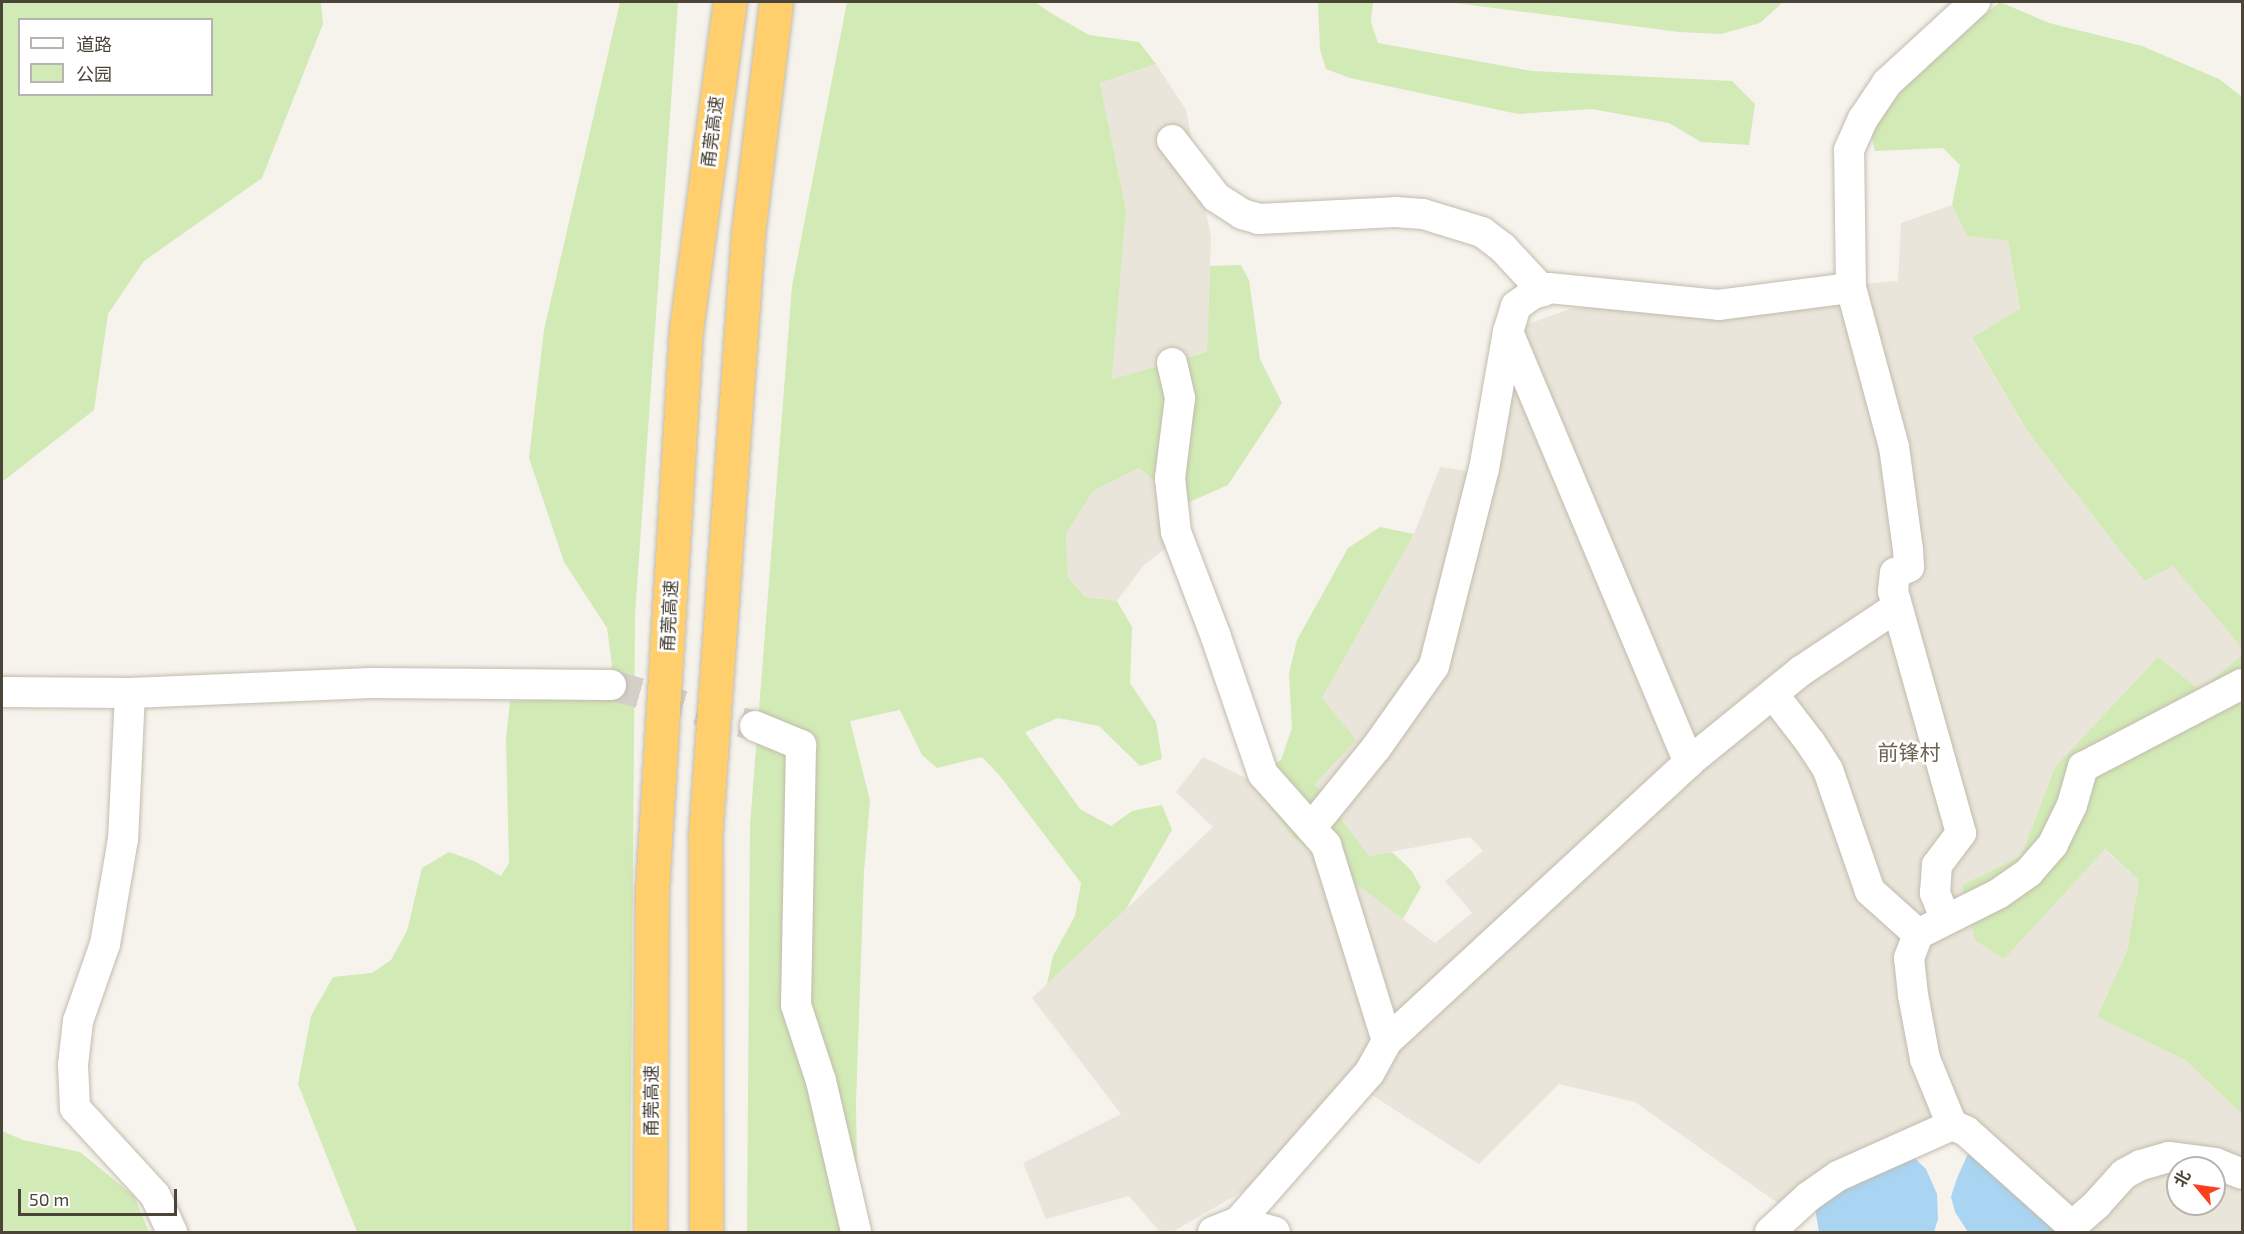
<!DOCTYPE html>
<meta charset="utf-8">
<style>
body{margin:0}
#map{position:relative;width:2244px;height:1234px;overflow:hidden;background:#f6f3ec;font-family:"Exo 2","Noto Sans SC",sans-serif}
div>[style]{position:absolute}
.residential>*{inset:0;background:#eae5da}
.green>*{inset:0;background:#d2eab5}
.water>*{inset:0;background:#a9d4f2}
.minor-tunnel>*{height:30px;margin-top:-15px;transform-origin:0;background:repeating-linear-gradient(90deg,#d4d0c8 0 30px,transparent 0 45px)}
.roads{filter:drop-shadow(0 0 2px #c2bbae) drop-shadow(0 0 2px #c2bbae)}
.minor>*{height:30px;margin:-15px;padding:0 15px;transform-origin:15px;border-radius:15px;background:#fff}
.highway>*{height:33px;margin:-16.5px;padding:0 16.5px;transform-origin:16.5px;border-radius:16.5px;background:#ffcf6e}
span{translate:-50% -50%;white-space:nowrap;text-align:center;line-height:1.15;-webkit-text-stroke:5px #fff;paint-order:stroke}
.street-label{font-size:18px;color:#4b4439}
.quarter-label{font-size:21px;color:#6e6250}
.frame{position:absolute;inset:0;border:3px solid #4b4439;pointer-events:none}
.legend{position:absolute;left:18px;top:18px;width:195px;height:78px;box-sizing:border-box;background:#fff;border:2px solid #b7b4b0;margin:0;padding:8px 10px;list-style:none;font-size:18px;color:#4b4439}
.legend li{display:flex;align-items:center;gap:12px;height:30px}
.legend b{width:30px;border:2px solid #b7b4b0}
.north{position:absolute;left:2166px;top:1156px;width:60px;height:60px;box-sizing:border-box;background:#fff;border:2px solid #b7b4b0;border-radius:50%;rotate:299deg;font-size:16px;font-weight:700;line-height:24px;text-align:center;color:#4b4439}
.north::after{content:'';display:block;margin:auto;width:21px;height:27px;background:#fc3f1d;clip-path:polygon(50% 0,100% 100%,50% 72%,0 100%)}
.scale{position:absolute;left:18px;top:1189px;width:159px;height:27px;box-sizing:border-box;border:3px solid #4b4439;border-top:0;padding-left:8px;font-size:18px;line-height:21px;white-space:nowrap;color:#4b4439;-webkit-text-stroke:4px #fff;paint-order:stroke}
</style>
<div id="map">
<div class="residential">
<i style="clip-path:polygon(1156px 64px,1186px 110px,1211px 237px,1207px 352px,1112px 379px,1126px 210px,1100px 83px)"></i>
<i style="clip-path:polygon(evenodd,1952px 205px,1967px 236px,2008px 241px,2020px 310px,1972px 339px,2030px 435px,2144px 581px,2173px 565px,2242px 648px,2242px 655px,2200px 690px,2158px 657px,2055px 767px,2021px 856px,1962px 885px,2054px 904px,2104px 849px,2139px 880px,2127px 951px,2097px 1017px,2185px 1060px,2242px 1114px,2242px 1232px,2072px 1232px,1941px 1118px,1779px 1204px,1635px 1102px,1559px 1084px,1479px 1164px,1350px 1081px,1245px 1190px,1172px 1232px,1160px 1232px,1129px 1196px,1046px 1219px,1023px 1163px,1121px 1114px,1032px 998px,1213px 827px,1176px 792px,1203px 757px,1250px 780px,1293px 837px,1435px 943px,1472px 913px,1445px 881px,1483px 851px,1470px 837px,1369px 856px,1315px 784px,1322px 698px,1414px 534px,1440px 467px,1467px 471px,1493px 348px,1525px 325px,1570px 309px,1898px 281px,1901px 223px,1952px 205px,2178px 1168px,2214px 1168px,2214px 1204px,2178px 1204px,2178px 1168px)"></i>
<i style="clip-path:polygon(1139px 468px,1183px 505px,1191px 529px,1144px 565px,1117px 601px,1085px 597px,1068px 577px,1066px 534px,1093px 491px)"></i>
</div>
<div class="green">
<i style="clip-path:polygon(evenodd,2px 2px,321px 2px,323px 24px,262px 178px,144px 261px,108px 314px,94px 410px,2px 482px,2px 2px,20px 20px,212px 20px,212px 94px,20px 94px,20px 20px)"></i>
<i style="clip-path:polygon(620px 2px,678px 2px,635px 615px,630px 1232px,357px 1232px,298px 1084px,311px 1016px,333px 977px,372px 973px,391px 960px,407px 931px,422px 868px,449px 852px,474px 861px,501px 876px,509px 863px,506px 739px,510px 701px,604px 697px,612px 665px,607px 628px,564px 562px,529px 458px,544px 330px)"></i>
<i style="clip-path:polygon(847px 2px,1035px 2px,1049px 12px,1089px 35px,1139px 42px,1156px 64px,1100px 83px,1126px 210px,1112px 379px,1207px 352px,1210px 266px,1241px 265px,1249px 280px,1260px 359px,1282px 403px,1228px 485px,1183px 505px,1139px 468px,1093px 491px,1066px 534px,1068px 577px,1085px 597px,1117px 601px,1132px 627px,1130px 683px,1156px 722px,1162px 759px,1140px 766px,1099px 726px,1058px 718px,1025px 732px,1080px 809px,1111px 826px,1132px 811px,1162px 805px,1172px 830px,1126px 909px,1047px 984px,1053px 956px,1075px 916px,1081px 883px,1000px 776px,982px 757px,937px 768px,922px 755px,900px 710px,850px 721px,870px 800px,864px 872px,856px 1103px,858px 1232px,747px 1232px,750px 825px,792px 286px)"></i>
<i style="clip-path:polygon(1318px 2px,1373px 2px,1371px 22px,1378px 43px,1532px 71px,1732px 81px,1755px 104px,1749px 145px,1701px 142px,1669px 123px,1592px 109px,1518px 114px,1350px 78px,1326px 69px,1320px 50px)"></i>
<i style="clip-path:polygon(1448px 2px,1783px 2px,1760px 23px,1721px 34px,1679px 32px)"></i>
<i style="clip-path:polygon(2000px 2px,2049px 23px,2142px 46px,2219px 79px,2242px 97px,2242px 648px,2173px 566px,2144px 581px,2030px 435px,1972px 338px,2020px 309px,2008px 241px,1967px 236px,1952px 205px,1960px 165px,1943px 148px,1875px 151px,1870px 130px,1924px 64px)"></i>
<i style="clip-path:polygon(1380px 527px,1414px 534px,1322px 698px,1356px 740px,1315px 784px,1369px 856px,1392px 852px,1411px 870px,1421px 887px,1403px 919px,1293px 837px,1250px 780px,1281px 760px,1292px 728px,1289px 674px,1297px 640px,1348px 548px)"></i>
<i style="clip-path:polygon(2242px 655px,2242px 1114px,2185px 1060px,2097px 1017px,2127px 951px,2139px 880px,2105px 849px,2004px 959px,1975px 940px,1962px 885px,2021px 856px,2055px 767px,2158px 657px,2200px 690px)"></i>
<i style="clip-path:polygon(2px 1131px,23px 1140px,80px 1152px,134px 1196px,149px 1232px,2px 1232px)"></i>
</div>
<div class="water">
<i style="clip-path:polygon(1972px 1145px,2072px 1232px,1968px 1232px,1955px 1212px,1951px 1197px,1957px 1178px)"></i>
<i style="clip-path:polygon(1909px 1153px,1926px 1169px,1937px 1194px,1938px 1219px,1934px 1232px,1819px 1232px,1814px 1202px)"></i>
</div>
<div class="minor-tunnel">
<i style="left:611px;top:685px;width:150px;rotate:15.9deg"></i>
</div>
<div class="roads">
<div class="minor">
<i style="left:1172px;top:140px;width:72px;rotate:52.3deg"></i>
<i style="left:1216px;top:197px;width:31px;rotate:33deg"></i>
<i style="left:1242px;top:214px;width:18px;rotate:16deg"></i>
<i style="left:1259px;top:219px;width:136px;rotate:-2.9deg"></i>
<i style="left:1395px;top:212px;width:28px;rotate:4deg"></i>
<i style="left:1423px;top:214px;width:62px;rotate:17deg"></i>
<i style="left:1482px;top:232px;width:26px;rotate:37deg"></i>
<i style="left:1503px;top:248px;width:59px;rotate:47.1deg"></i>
<i style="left:1508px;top:332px;width:467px;rotate:67.2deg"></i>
<i style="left:1172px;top:363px;width:36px;rotate:77deg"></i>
<i style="left:1180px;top:398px;width:81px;rotate:97.1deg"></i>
<i style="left:1170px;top:478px;width:54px;rotate:83.7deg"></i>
<i style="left:1176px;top:532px;width:112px;rotate:69.1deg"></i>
<i style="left:1216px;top:637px;width:145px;rotate:71.1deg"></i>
<i style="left:1263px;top:774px;width:95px;rotate:48.4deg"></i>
<i style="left:1326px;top:845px;width:205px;rotate:72.7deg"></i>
<i style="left:1387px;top:1041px;width:35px;rotate:119deg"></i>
<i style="left:1370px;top:1072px;width:200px;rotate:131.3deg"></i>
<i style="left:2px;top:692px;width:128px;rotate:0.4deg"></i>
<i style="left:130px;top:693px;width:241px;rotate:-2.4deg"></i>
<i style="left:371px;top:683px;width:240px;rotate:0.5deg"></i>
<i style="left:130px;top:693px;width:146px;rotate:92.7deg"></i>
<i style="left:123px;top:839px;width:107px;rotate:99.7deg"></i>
<i style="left:105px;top:944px;width:82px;rotate:109.3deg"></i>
<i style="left:78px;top:1021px;width:44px;rotate:96.5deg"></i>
<i style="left:73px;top:1065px;width:43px;rotate:87.3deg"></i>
<i style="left:75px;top:1108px;width:118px;rotate:47.4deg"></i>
<i style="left:155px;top:1195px;width:41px;rotate:65.3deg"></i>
<i style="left:1773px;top:694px;width:61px;rotate:52.4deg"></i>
<i style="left:1810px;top:742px;width:33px;rotate:57deg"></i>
<i style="left:1828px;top:770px;width:128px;rotate:70.9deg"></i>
<i style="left:1870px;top:891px;width:64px;rotate:41.9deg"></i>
<i style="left:755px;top:726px;width:50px;rotate:22.4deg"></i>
<i style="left:801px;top:745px;width:260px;rotate:91.1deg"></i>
<i style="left:796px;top:1005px;width:80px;rotate:71.8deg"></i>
<i style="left:821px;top:1081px;width:155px;rotate:76.9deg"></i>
<i style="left:1311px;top:828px;width:103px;rotate:-50.9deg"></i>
<i style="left:1376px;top:748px;width:100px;rotate:-54.7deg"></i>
<i style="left:1434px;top:666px;width:203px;rotate:-75.8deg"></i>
<i style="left:1484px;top:469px;width:139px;rotate:-80.1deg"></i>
<i style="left:1508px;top:332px;width:27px;rotate:-73deg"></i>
<i style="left:1516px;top:306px;width:19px;rotate:-36deg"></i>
<i style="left:1531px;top:295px;width:19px;rotate:-21deg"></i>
<i style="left:1549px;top:288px;width:170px;rotate:5.7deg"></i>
<i style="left:1718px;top:305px;width:134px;rotate:-7.3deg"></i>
<i style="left:1945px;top:918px;width:27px;rotate:-112deg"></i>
<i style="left:1935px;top:893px;width:28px;rotate:-86deg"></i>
<i style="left:1937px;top:865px;width:40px;rotate:-53deg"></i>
<i style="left:1961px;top:833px;width:251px;rotate:-105.7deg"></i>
<i style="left:1893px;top:591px;width:18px;rotate:-84deg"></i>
<i style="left:1895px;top:573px;width:15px;rotate:-23deg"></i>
<i style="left:1909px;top:567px;width:17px;rotate:-93deg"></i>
<i style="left:1908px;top:550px;width:104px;rotate:-97.7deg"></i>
<i style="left:1894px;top:447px;width:165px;rotate:-105.1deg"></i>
<i style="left:1851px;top:288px;width:138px;rotate:-90.8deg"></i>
<i style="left:1849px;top:150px;width:34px;rotate:-66deg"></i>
<i style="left:1863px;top:119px;width:43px;rotate:-56.3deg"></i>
<i style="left:1887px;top:83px;width:120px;rotate:-42.6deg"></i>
<i style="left:1387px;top:1041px;width:411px;rotate:-42.7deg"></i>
<i style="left:1689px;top:762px;width:144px;rotate:-39.1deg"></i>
<i style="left:1801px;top:671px;width:115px;rotate:-33.7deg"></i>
<i style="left:1952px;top:1125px;width:71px;rotate:-112.2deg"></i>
<i style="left:1925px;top:1059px;width:65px;rotate:-100.6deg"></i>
<i style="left:1913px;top:995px;width:37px;rotate:-96deg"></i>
<i style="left:1909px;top:958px;width:26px;rotate:-69deg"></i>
<i style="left:1918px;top:934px;width:89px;rotate:-26.6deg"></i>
<i style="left:1998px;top:894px;width:38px;rotate:-35deg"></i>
<i style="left:2029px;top:872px;width:37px;rotate:-49deg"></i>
<i style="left:2053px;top:844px;width:43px;rotate:-64deg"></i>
<i style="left:2072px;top:805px;width:40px;rotate:-74deg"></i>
<i style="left:2083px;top:767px;width:179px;rotate:-27.6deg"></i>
<i style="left:1213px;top:1232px;width:27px;rotate:-22deg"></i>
<i style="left:1238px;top:1222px;width:38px;rotate:15deg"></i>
<i style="left:1770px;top:1232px;width:52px;rotate:-42.6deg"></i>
<i style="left:1808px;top:1197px;width:37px;rotate:-35deg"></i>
<i style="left:1838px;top:1176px;width:125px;rotate:-24.1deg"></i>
<i style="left:1952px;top:1125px;width:15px;rotate:23deg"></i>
<i style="left:1966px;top:1131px;width:142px;rotate:41.9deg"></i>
<i style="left:2072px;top:1226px;width:33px;rotate:-41deg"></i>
<i style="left:2097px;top:1204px;width:40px;rotate:-48deg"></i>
<i style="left:2124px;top:1174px;width:19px;rotate:-28deg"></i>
<i style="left:2141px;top:1165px;width:29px;rotate:-16deg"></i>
<i style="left:2169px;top:1157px;width:46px;rotate:7.4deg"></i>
<i style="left:2215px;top:1163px;width:29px;rotate:22deg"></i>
</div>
<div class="highway">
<i style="left:650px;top:1232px;width:342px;rotate:-89.7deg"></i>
<i style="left:652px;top:890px;width:561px;rotate:-86.53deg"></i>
<i style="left:686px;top:330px;width:331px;rotate:-82.4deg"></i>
<i style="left:706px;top:1232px;width:395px;rotate:-90.1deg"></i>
<i style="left:705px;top:837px;width:605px;rotate:-85.92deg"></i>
<i style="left:748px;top:234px;width:234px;rotate:-83.1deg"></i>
</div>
</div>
<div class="street-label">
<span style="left:712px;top:132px;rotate:-83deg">甬莞高速</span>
<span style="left:669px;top:616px;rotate:-87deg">甬莞高速</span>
<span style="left:651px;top:1101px;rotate:-90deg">甬莞高速</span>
</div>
<div class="quarter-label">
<span style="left:1909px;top:752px">前锋村</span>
</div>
<div class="frame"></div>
<ul class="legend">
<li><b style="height:8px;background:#fff"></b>道路</li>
<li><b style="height:16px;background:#d2eab5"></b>公园</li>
</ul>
<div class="north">北</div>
<div class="scale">50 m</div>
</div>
